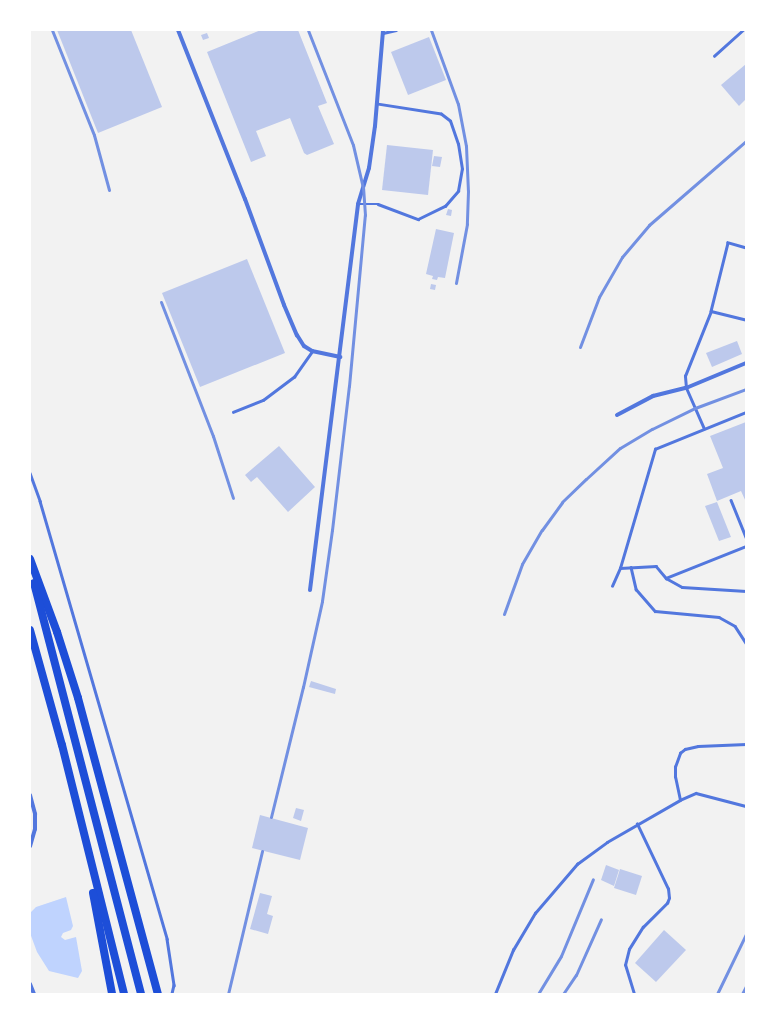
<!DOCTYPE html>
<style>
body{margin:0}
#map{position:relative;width:776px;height:1024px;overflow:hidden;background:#f2f2f2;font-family:Bitter,serif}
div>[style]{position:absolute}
.water>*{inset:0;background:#bfd3fe}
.building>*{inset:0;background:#bdc9ec}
.service>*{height:2.5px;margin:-1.25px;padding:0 1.25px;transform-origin:1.25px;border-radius:1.25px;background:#5277de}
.minor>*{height:4px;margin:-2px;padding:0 2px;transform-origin:2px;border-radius:2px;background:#5277de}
.trunk>*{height:8px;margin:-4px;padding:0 4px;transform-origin:4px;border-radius:4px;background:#1d4ed8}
.rail>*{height:3px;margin:-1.5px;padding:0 1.5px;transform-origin:1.5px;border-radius:1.5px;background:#7290e2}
span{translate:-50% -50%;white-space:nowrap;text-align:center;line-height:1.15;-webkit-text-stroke:3px #fff;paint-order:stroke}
.frame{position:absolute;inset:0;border:31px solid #fff;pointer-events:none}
</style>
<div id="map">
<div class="water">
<i style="clip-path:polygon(66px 897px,73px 926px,71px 930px,63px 933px,61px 937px,65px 940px,76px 937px,82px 971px,78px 978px,49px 971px,37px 952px,30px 933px,30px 913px,36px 907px)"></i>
</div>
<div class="building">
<i style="clip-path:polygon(57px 30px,131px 30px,162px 107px,98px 133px)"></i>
<i style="clip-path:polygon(261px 30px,298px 30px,327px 103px,318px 106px,334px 144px,307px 155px,304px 153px,290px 118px,256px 131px,266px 156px,251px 162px,207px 52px)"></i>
<i style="clip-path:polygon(207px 33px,209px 38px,203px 40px,201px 35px)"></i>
<i style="clip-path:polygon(429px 37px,446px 80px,408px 95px,391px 52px)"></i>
<i style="clip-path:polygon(746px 64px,746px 99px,739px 106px,721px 85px)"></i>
<i style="clip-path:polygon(387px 145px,433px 150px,428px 195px,382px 190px)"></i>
<i style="clip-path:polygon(434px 156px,442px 157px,440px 167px,432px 166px)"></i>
<i style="clip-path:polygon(448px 209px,452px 210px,451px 216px,446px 215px)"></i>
<i style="clip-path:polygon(436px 229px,454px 233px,445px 278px,438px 277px,437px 280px,432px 279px,433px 276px,426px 274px)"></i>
<i style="clip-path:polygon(247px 259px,285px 353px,200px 387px,162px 293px)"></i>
<i style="clip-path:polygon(431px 284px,436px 285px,435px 290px,430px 289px)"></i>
<i style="clip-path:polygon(737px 341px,742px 354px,712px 367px,706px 353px)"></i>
<i style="clip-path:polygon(746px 422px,746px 502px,741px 491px,717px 501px,707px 474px,723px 468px,710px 436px)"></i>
<i style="clip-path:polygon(279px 446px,315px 487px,288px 512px,257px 477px,251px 482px,245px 475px)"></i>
<i style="clip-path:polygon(717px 502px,731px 537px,719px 541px,705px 506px)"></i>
<i style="clip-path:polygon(311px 681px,336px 689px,335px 694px,309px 687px)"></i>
<i style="clip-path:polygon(296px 808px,304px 810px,301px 821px,293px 818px)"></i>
<i style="clip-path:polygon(260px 815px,308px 828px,300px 860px,252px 848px)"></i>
<i style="clip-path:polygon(606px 865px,619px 870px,614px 886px,601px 880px)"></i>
<i style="clip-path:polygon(620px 869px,642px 876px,636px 895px,614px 888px)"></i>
<i style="clip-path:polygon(260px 893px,272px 896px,267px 914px,273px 916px,268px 934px,250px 929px)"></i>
<i style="clip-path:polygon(664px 930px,686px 950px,656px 982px,635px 963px)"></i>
</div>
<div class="service">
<i style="left:383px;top:33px;width:13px;rotate:-13deg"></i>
<i style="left:714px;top:56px;width:39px;rotate:-42deg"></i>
<i style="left:358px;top:204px;width:20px"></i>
<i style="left:378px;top:204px;width:43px;rotate:20.6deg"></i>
<i style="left:418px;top:219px;width:30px;rotate:-26deg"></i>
<i style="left:445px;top:206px;width:20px;rotate:-49deg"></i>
<i style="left:458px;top:191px;width:22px;rotate:-80deg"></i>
<i style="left:462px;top:169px;width:25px;rotate:-99deg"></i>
<i style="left:458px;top:144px;width:24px;rotate:-109deg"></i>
<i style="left:450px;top:121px;width:11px;rotate:-142deg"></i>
<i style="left:441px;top:114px;width:65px;rotate:-171.1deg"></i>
<i style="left:746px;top:248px;width:19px;rotate:-164deg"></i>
<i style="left:728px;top:243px;width:70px;rotate:104deg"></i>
<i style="left:711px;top:311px;width:36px;rotate:14deg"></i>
<i style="left:233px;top:412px;width:32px;rotate:-22deg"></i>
<i style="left:263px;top:400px;width:39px;rotate:-37deg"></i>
<i style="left:294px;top:377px;width:32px;rotate:-55deg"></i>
<i style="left:704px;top:429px;width:45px;rotate:-113.7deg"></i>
<i style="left:686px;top:388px;width:12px;rotate:-95deg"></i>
<i style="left:685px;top:376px;width:70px;rotate:-68.2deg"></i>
<i style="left:30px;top:473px;width:30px;rotate:70deg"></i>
<i style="left:40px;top:501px;width:456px;rotate:73.8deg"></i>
<i style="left:167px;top:939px;width:47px;rotate:81.3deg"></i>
<i style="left:174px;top:985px;width:9px;rotate:103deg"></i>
<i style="left:731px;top:500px;width:40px;rotate:68deg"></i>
<i style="left:631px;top:567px;width:23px;rotate:77deg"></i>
<i style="left:636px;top:589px;width:29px;rotate:49deg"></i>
<i style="left:655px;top:611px;width:64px;rotate:5.4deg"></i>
<i style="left:719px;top:617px;width:18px;rotate:29deg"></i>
<i style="left:735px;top:626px;width:20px;rotate:57deg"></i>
<i style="left:620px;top:568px;width:36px;rotate:-3deg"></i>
<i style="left:656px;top:566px;width:16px;rotate:50deg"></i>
<i style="left:666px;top:578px;width:18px;rotate:29deg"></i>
<i style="left:682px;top:587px;width:64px;rotate:3.6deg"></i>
<i style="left:666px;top:578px;width:86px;rotate:-21.8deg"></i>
<i style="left:612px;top:586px;width:20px;rotate:-66deg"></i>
<i style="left:620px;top:568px;width:124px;rotate:-73.6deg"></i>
<i style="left:655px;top:449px;width:98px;rotate:-22.1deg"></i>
<i style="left:680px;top:800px;width:24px;rotate:-102deg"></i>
<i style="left:675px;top:777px;width:10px;rotate:-90deg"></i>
<i style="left:675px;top:767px;width:15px;rotate:-70deg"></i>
<i style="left:680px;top:753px;width:6px;rotate:-39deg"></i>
<i style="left:685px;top:749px;width:13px;rotate:-13deg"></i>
<i style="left:698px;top:746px;width:48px;rotate:-2.4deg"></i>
<i style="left:495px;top:994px;width:48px;rotate:-67.8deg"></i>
<i style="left:513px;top:950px;width:43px;rotate:-59.3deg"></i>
<i style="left:535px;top:913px;width:65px;rotate:-49.4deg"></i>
<i style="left:577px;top:864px;width:37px;rotate:-36deg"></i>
<i style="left:607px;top:842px;width:84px;rotate:-29.9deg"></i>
<i style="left:680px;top:800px;width:17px;rotate:-24deg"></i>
<i style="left:696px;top:793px;width:52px;rotate:14.6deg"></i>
<i style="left:634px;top:994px;width:30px;rotate:-107deg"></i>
<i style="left:625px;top:965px;width:16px;rotate:-76deg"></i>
<i style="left:629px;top:949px;width:26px;rotate:-58deg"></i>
<i style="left:643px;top:927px;width:34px;rotate:-45deg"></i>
<i style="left:667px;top:903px;width:5px;rotate:-68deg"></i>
<i style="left:669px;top:898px;width:9px;rotate:-96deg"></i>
<i style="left:668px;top:889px;width:72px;rotate:-115.5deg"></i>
</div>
<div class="minor">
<i style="left:178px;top:30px;width:182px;rotate:68.4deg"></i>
<i style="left:245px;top:199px;width:113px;rotate:69.8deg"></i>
<i style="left:284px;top:305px;width:33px;rotate:67deg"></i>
<i style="left:297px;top:335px;width:13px;rotate:58deg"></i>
<i style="left:304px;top:346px;width:9px;rotate:32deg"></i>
<i style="left:312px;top:351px;width:29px;rotate:12deg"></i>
<i style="left:617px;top:415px;width:41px;rotate:-27.8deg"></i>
<i style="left:653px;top:396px;width:34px;rotate:-14deg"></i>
<i style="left:686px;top:388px;width:65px;rotate:-22.6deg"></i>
<i style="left:310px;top:590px;width:389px;rotate:-82.9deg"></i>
<i style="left:358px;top:204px;width:38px;rotate:-73deg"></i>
<i style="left:369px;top:168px;width:42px;rotate:-81.9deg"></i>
<i style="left:375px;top:126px;width:96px;rotate:-85.2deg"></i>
<i style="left:30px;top:795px;width:20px;rotate:75deg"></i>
<i style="left:35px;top:814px;width:15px;rotate:90deg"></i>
<i style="left:35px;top:829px;width:18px;rotate:106deg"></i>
<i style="left:30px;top:984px;width:11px;rotate:68deg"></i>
</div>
<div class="trunk">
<i style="left:30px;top:559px;width:78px;rotate:69.7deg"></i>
<i style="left:57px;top:632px;width:69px;rotate:72.3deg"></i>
<i style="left:78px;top:698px;width:307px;rotate:74.9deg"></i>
<i style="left:34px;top:583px;width:425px;rotate:75.4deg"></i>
<i style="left:30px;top:630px;width:119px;rotate:74.5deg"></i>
<i style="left:62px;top:745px;width:257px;rotate:76deg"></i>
<i style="left:93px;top:893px;width:103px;rotate:79.3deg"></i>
</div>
<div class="rail">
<i style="left:52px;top:30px;width:113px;rotate:68.2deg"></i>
<i style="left:94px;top:135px;width:57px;rotate:74.7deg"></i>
<i style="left:431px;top:30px;width:79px;rotate:70deg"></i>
<i style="left:458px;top:104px;width:43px;rotate:79.2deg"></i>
<i style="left:466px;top:146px;width:45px;rotate:87.5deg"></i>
<i style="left:468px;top:191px;width:33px;rotate:92deg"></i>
<i style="left:467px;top:224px;width:60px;rotate:100.6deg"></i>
<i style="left:161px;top:302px;width:144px;rotate:68.8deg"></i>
<i style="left:213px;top:436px;width:65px;rotate:72.1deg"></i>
<i style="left:580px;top:347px;width:53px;rotate:-69.2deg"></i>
<i style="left:599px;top:297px;width:46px;rotate:-60.1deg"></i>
<i style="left:622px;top:257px;width:42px;rotate:-49.8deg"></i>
<i style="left:649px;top:225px;width:128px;rotate:-40.9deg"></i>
<i style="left:504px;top:614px;width:53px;rotate:-70.2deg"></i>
<i style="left:522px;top:564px;width:39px;rotate:-60deg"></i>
<i style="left:542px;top:530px;width:34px;rotate:-54deg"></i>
<i style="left:562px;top:502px;width:33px;rotate:-44deg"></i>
<i style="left:586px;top:479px;width:46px;rotate:-42.4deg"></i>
<i style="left:620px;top:448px;width:37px;rotate:-31deg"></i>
<i style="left:652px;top:429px;width:48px;rotate:-26deg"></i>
<i style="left:695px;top:408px;width:54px;rotate:-20.4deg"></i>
<i style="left:271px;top:817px;width:134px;rotate:-76.2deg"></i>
<i style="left:303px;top:687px;width:88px;rotate:-77.5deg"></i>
<i style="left:322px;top:601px;width:72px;rotate:-82deg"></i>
<i style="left:332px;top:530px;width:145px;rotate:-83.3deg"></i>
<i style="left:349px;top:386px;width:172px;rotate:-84.7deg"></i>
<i style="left:365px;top:215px;width:27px;rotate:-94deg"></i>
<i style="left:363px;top:188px;width:44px;rotate:-103.1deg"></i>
<i style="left:353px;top:145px;width:123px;rotate:-111.4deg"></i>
<i style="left:228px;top:994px;width:147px;rotate:-76.6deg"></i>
<i style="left:538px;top:994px;width:44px;rotate:-58.8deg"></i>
<i style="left:561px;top:956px;width:83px;rotate:-67.4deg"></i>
<i style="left:563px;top:994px;width:23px;rotate:-56deg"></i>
<i style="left:576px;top:975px;width:61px;rotate:-65.9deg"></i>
<i style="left:717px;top:994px;width:67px;rotate:-64.2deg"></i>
<i style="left:742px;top:994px;width:9px;rotate:-63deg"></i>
</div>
<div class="frame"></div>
</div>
